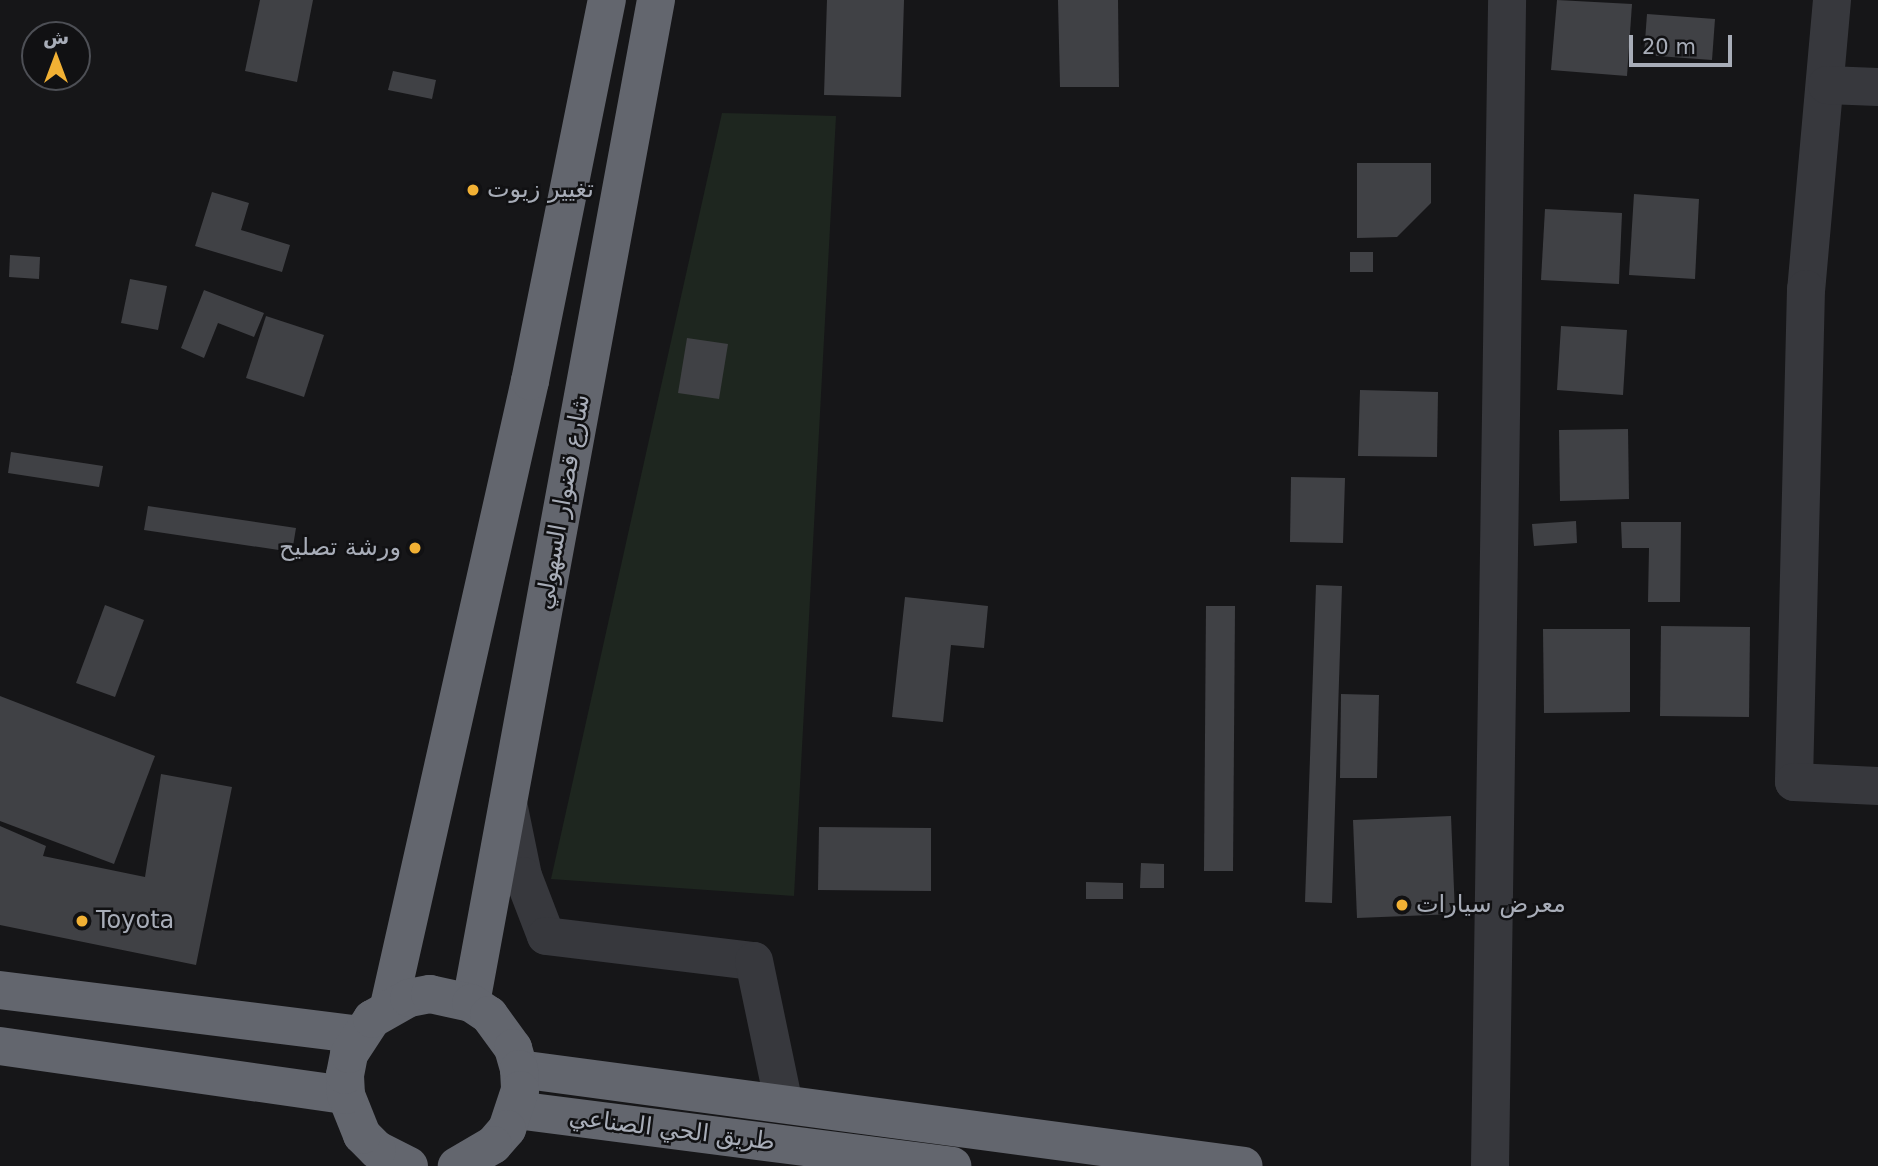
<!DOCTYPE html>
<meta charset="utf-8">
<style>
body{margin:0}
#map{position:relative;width:1878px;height:1166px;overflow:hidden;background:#161618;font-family:"DejaVu Sans","Noto Naskh Arabic",sans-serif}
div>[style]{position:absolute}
.green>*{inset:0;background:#1e261f}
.building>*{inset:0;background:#404145}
.minor>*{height:38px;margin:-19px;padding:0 19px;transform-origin:19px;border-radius:19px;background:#37383d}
.highway>*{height:38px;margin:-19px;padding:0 19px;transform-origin:19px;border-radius:19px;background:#63666e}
.dots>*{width:19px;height:19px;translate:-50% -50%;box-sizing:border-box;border:4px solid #111113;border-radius:50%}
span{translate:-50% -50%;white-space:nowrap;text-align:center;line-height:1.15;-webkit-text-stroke:5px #111113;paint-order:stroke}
.poi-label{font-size:24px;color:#a8adb8}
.left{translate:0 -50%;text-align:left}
.right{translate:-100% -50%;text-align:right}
.street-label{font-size:24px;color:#a8adb8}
.north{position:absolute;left:21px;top:21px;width:70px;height:70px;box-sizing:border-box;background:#111113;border:2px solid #4d4f55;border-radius:50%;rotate:0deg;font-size:19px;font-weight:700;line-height:28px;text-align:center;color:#a8adb8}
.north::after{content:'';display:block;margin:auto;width:24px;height:32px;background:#f2b134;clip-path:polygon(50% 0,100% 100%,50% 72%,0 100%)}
.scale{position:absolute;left:1629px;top:35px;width:103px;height:32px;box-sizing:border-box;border:4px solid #a8adb8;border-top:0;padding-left:9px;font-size:21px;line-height:24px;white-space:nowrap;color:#a8adb8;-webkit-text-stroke:5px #111113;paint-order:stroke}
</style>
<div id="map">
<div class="green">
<i style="clip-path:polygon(722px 113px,836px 116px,794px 896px,551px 879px)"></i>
</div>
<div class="building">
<i style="clip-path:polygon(260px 0,313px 0,297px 82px,245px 71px)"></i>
<i style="clip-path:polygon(827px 0,904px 0,901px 97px,824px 95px)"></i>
<i style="clip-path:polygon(1058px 0,1118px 0,1119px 87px,1060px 87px)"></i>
<i style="clip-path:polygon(1557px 0,1632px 4px,1627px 76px,1551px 70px)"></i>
<i style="clip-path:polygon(1647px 14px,1715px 19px,1712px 60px,1644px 55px)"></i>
<i style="clip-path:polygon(393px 71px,436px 80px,432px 99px,388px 90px)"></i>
<i style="clip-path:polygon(1357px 163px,1431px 163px,1431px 203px,1397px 237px,1357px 238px)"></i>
<i style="clip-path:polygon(212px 192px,249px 203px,241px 230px,290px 245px,282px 272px,195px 246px)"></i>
<i style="clip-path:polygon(1634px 194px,1699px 199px,1695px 279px,1629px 275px)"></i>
<i style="clip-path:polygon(1545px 209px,1622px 213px,1619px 284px,1541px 280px)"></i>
<i style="clip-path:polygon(1350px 252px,1373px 252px,1373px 272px,1350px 272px)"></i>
<i style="clip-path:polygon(10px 255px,40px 257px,39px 279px,9px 277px)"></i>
<i style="clip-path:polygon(130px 279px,167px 286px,158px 330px,121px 323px)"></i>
<i style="clip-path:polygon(204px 290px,264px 313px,254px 337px,218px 323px,204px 358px,181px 348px)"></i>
<i style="clip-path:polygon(266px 316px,324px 335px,304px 397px,246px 378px)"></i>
<i style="clip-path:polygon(1561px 326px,1627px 330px,1623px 395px,1557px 390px)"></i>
<i style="clip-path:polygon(687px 338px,728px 344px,719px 399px,678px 393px)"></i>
<i style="clip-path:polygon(1360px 390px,1438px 392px,1437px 457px,1358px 456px)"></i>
<i style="clip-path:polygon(1628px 429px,1629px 499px,1560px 501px,1559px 430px)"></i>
<i style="clip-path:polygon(11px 452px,103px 466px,99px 487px,8px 473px)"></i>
<i style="clip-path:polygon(1291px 477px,1345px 478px,1343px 543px,1290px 542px)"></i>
<i style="clip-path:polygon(148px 506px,296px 528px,292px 552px,144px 530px)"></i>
<i style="clip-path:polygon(1576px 521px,1577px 543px,1534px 546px,1532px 524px)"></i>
<i style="clip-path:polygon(1621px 522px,1681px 522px,1680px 602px,1648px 602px,1649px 548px,1622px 548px)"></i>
<i style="clip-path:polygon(1316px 585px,1342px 586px,1332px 903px,1305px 902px)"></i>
<i style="clip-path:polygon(905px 597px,988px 606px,984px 648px,951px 645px,943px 722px,892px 717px)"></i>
<i style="clip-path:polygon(105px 605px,144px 620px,115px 697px,76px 683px)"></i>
<i style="clip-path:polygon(1206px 606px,1235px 606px,1233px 871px,1204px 871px)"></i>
<i style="clip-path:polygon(1661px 626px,1750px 627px,1749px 717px,1660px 716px)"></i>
<i style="clip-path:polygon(1543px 629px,1630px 629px,1630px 712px,1544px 713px)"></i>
<i style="clip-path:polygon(1341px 694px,1379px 695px,1377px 778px,1340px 778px)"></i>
<i style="clip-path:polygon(0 696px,155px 756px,114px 864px,0 821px)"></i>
<i style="clip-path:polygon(161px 774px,232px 787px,196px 965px,0 925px,0 826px,46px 846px,43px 856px,145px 877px)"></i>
<i style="clip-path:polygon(1451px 816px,1455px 914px,1357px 918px,1353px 820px)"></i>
<i style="clip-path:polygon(819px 827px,931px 828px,931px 891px,818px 890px)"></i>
<i style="clip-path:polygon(1141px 863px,1164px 864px,1164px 888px,1140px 888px)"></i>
<i style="clip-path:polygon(1086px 882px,1123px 883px,1123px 899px,1086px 899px)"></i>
</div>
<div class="minor">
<i style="left:1832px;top:0;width:290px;rotate:95.1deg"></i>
<i style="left:1806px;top:289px;width:493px;rotate:91.4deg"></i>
<i style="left:1794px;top:782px;width:84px;rotate:2.7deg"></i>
<i style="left:1827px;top:85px;width:51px;rotate:2.2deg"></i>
<i style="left:508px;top:803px;width:75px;rotate:78.4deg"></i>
<i style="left:523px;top:876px;width:64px;rotate:69deg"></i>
<i style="left:546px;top:936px;width:209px;rotate:6.9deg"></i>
<i style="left:754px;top:961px;width:146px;rotate:78.2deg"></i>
<i style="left:1490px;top:1166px;width:1166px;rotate:-89.16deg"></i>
</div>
<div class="highway">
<i style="left:0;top:990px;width:362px;rotate:7.1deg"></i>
<i style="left:471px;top:1003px;width:1020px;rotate:-79.55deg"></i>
<i style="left:389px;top:1006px;width:641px;rotate:-77.29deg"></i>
<i style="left:530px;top:381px;width:389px;rotate:-78.6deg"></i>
<i style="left:0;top:1046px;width:349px;rotate:8.1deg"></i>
<i style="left:519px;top:1069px;width:731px;rotate:7.62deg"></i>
<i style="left:516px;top:1110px;width:440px;rotate:7.3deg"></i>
<i style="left:409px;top:1166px;width:36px;rotate:-153deg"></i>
<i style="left:377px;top:1150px;width:21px;rotate:-135deg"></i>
<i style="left:362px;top:1135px;width:43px;rotate:-111.8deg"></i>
<i style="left:346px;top:1095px;width:20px;rotate:-93deg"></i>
<i style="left:345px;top:1075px;width:21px;rotate:-79deg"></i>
<i style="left:349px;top:1054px;width:42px;rotate:-56.7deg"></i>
<i style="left:372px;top:1019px;width:43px;rotate:-29.6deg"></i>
<i style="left:409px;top:998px;width:21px;rotate:-11deg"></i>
<i style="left:430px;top:994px;width:42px;rotate:12.4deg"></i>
<i style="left:471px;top:1003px;width:22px;rotate:34deg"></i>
<i style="left:489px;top:1015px;width:41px;rotate:54deg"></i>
<i style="left:513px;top:1048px;width:22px;rotate:74deg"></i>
<i style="left:519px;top:1069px;width:21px;rotate:87deg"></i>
<i style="left:520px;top:1090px;width:41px;rotate:108.4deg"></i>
<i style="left:507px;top:1129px;width:21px;rotate:131deg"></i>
<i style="left:493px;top:1145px;width:42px;rotate:149.7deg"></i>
</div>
<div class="dots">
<i style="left:473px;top:190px;background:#f2b134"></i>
<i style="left:415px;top:548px;background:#f2b134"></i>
<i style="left:1402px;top:905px;background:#f2b134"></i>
<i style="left:82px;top:921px;background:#f2b134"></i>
</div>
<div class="poi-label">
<span class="left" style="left:487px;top:190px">تغيير زيوت</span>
<span class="right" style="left:401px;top:548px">ورشة تصليح</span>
<span class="left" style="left:1416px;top:905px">معرض سيارات</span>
<span class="left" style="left:96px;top:921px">Toyota</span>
</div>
<div class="street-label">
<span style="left:563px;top:502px;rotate:-80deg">شارع قضوار السهولي</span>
<span style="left:672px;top:1130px;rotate:7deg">طريق الحي الصناعي</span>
</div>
<div class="north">ش</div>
<div class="scale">20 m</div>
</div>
